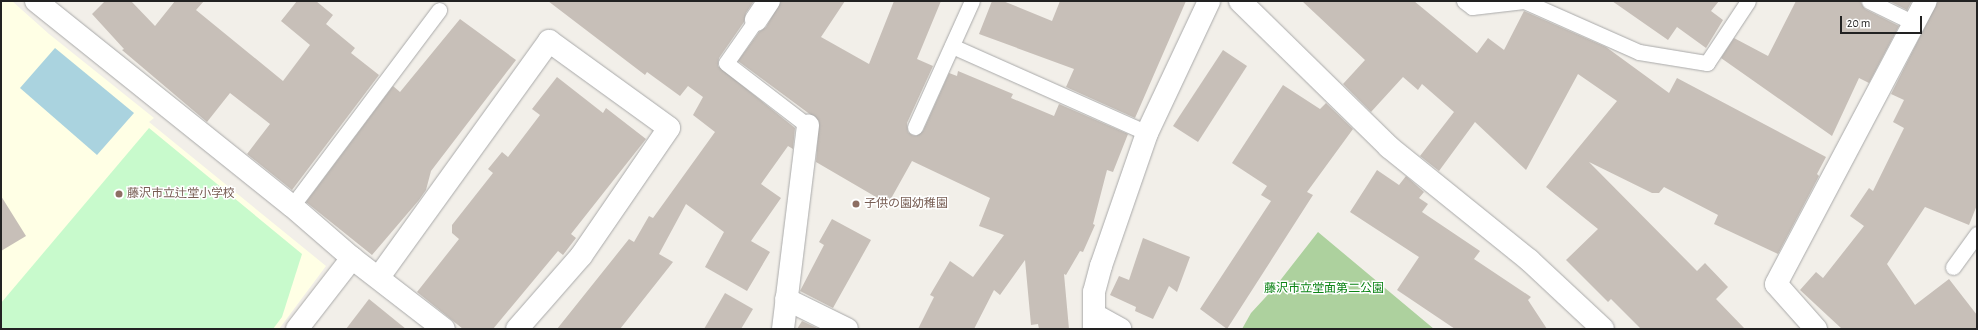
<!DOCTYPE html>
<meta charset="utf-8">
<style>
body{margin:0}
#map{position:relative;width:1978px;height:330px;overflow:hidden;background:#f2efe9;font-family:"Alegreya Sans","Noto Sans JP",sans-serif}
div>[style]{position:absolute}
.education>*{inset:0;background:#ffffe5}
.forest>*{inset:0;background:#add19e}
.park>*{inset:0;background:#c8facc}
.water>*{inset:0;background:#aad3df}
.building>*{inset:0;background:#c7bfb8}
.roads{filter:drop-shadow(0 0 1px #a9a9a9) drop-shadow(0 0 1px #a9a9a9)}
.lane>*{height:15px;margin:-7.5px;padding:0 7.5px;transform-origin:7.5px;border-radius:7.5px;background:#fff}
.street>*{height:22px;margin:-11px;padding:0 11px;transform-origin:11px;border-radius:11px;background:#fff}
.dots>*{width:11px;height:11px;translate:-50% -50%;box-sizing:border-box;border:2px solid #fff;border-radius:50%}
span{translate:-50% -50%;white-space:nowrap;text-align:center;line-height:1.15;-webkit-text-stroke:3px #fff;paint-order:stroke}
.education-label{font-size:12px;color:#785e54}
.left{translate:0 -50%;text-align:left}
.park-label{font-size:12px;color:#0c8416}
.frame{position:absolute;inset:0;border:2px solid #222;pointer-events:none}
.scale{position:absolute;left:1840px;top:16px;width:82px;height:18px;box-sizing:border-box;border:2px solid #222;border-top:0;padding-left:5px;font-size:12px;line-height:14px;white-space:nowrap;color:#222;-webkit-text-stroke:3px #fff;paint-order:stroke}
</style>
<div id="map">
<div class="education">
<i style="clip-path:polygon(1px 1px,12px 1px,49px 34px,154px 118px,149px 122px,326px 266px,279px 329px,1px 329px)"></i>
</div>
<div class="forest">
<i style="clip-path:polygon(1318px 232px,1434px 329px,1242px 329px,1251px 313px,1275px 287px)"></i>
</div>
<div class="park">
<i style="clip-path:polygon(149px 128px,302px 254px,282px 317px,273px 329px,1px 329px,1px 303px)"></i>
</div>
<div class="water">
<i style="clip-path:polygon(55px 48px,134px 113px,97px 155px,20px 88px)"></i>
</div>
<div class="building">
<i style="clip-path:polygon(105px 1px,131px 1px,155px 26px,175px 1px,204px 1px,196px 10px,283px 81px,310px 45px,281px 21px,297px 1px,316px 1px,333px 15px,326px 24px,355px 48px,351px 53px,379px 75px,292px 190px,247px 154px,270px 124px,230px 93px,207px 122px,122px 50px,124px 49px,92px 14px)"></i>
<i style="clip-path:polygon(548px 1px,754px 1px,746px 13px,744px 22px,719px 58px,718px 66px,795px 128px,793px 149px,788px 146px,761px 184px,781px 198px,751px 241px,770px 252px,747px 291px,705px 267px,724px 232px,686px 204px,659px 254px,673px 262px,620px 329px,557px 329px,629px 239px,634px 242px,649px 216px,653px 218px,715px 132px,693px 115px,703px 97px,688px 86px,680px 96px,647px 72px,645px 75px)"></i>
<i style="clip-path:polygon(781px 1px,845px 1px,821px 37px,869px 64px,894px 1px,941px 1px,917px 59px,933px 66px,907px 123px,908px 132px,912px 135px,916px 136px,923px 131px,949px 73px,957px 76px,958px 71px,1013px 94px,1011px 98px,1054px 116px,1059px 104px,1128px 134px,1113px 172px,1107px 170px,1093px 224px,1095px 225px,1083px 252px,1080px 251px,1066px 275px,1064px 274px,1069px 329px,1039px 329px,1038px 324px,1031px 325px,1025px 260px,1000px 295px,994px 290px,974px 329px,918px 329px,934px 297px,930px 295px,950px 261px,973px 277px,1004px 235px,979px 226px,990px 198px,912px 161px,888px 204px,816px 162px,819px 121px,738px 61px,759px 32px,766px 27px)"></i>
<i style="clip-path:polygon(992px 1px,1003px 1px,1052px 21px,1060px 1px,1186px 1px,1135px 118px,1066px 87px,1074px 69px,979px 34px)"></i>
<i style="clip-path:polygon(1302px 1px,1414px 1px,1477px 53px,1488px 38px,1504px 50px,1524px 11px,1606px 47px,1669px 93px,1677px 78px,1826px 157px,1817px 174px,1819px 176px,1778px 254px,1714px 224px,1718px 215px,1664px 187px,1659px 193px,1652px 193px,1589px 162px,1697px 271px,1705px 263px,1728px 287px,1716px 299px,1745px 329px,1641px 329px,1611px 299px,1608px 302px,1566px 260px,1598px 229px,1546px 187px,1617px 101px,1578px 74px,1526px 170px,1475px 122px,1439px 171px,1420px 156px,1454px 112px,1422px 84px,1418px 90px,1403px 77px,1371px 112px,1343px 84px,1365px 60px)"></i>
<i style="clip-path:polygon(1612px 1px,1719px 1px,1711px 11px,1723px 20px,1706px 48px,1677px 27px,1668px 40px)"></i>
<i style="clip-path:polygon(1796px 1px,1860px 1px,1865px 9px,1899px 26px,1869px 83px,1859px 78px,1832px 136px,1721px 58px,1734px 38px,1768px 56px)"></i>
<i style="clip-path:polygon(1889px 1px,1912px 1px,1907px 10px)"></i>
<i style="clip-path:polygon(1938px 1px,1977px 1px,1977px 205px,1969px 225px,1925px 207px,1887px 264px,1915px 305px,1949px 279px,1977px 315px,1977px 329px,1842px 329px,1800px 290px,1816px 272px,1823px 278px,1864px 226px,1850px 216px,1869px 188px,1873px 191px,1904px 128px,1893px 122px,1904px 100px,1891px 94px)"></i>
<i style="clip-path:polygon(460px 19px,516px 60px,431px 171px,426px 190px,419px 200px,372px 255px,306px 202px,393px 86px,400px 92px)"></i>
<i style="clip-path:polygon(1223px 50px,1247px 66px,1198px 142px,1173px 126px)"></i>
<i style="clip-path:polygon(557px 77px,603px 113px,606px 108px,646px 139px,571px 234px,576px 238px,563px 255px,558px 251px,493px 329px,463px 329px,417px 292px,459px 239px,452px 233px,452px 225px,493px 173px,488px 169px,502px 152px,508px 157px,540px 115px,532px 109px)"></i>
<i style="clip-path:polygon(1283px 85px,1320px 109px,1326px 103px,1353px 129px,1307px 192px,1313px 195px,1227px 329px,1200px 309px,1271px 201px,1261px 195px,1267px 186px,1232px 163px)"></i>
<i style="clip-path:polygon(1377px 170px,1399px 185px,1406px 176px,1424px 192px,1419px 198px,1428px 204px,1422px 212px,1480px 251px,1474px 259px,1531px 297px,1528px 300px,1547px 329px,1455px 329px,1397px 290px,1419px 257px,1350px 212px)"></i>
<i style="clip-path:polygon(1px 196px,26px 236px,1px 251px)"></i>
<i style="clip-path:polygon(832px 219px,871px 240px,833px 308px,800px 291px,824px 245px,819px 242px)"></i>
<i style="clip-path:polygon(1143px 238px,1190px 257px,1177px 292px,1169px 286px,1153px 319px,1135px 311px,1136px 307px,1110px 295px,1119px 276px,1129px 280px)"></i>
<i style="clip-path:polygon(725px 293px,753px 309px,741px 329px,704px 329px)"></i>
<i style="clip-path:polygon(369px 299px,406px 329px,346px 329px)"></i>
<i style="clip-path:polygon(802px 321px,819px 329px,797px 329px)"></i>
</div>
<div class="roads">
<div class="lane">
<i style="left:1464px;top:1px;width:10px;rotate:37deg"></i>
<i style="left:1472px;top:7px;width:52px;rotate:-6.6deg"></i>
<i style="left:1524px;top:1px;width:126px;rotate:23.9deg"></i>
<i style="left:1639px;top:52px;width:69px;rotate:9.2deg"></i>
<i style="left:1707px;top:63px;width:74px;rotate:-56.5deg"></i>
<i style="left:1869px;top:1px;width:50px;rotate:26.1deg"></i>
<i style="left:756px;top:20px;width:52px;rotate:124.9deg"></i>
<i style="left:726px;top:63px;width:103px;rotate:37.5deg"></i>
<i style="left:952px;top:46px;width:214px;rotate:24deg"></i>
<i style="left:915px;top:127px;width:138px;rotate:-65.7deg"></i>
<i style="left:292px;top:206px;width:245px;rotate:-53.1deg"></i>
<i style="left:1953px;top:267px;width:41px;rotate:-54deg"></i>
</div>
<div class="street">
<i style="left:36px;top:1px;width:328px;rotate:38.7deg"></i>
<i style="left:292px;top:206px;width:79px;rotate:40.9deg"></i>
<i style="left:352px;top:258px;width:116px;rotate:37.7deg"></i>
<i style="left:1240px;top:1px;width:209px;rotate:44.4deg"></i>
<i style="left:1389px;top:147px;width:180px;rotate:38.9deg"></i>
<i style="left:1529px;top:260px;width:101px;rotate:43deg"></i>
<i style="left:756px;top:20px;width:23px;rotate:-56deg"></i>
<i style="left:379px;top:277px;width:291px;rotate:-54.2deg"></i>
<i style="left:549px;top:41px;width:148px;rotate:35.9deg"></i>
<i style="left:669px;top:128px;width:155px;rotate:124.5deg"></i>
<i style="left:581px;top:256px;width:97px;rotate:131.2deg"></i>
<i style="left:786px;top:299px;width:68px;rotate:26.2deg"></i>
<i style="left:1095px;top:315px;width:29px;rotate:29deg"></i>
<i style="left:297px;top:329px;width:90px;rotate:-52.2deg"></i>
<i style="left:783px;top:329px;width:205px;rotate:-83deg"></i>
<i style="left:1094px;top:329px;width:37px;rotate:-90deg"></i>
<i style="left:1094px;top:292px;width:27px;rotate:-75deg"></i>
<i style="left:1101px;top:266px;width:141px;rotate:-70.9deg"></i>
<i style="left:1147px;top:133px;width:146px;rotate:-64.8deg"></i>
<i style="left:1816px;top:329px;width:60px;rotate:-131.6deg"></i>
<i style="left:1776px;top:284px;width:320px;rotate:-62.1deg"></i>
</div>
</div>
<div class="dots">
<i style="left:119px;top:194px;background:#8d6e63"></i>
<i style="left:856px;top:204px;background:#8d6e63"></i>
</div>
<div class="education-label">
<span class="left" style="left:127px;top:194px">藤沢市立辻堂小学校</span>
<span class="left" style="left:864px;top:204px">子供の園幼稚園</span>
</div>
<div class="park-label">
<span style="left:1324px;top:289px">藤沢市立堂面第二公園</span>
</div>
<div class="frame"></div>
<div class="scale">20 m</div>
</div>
